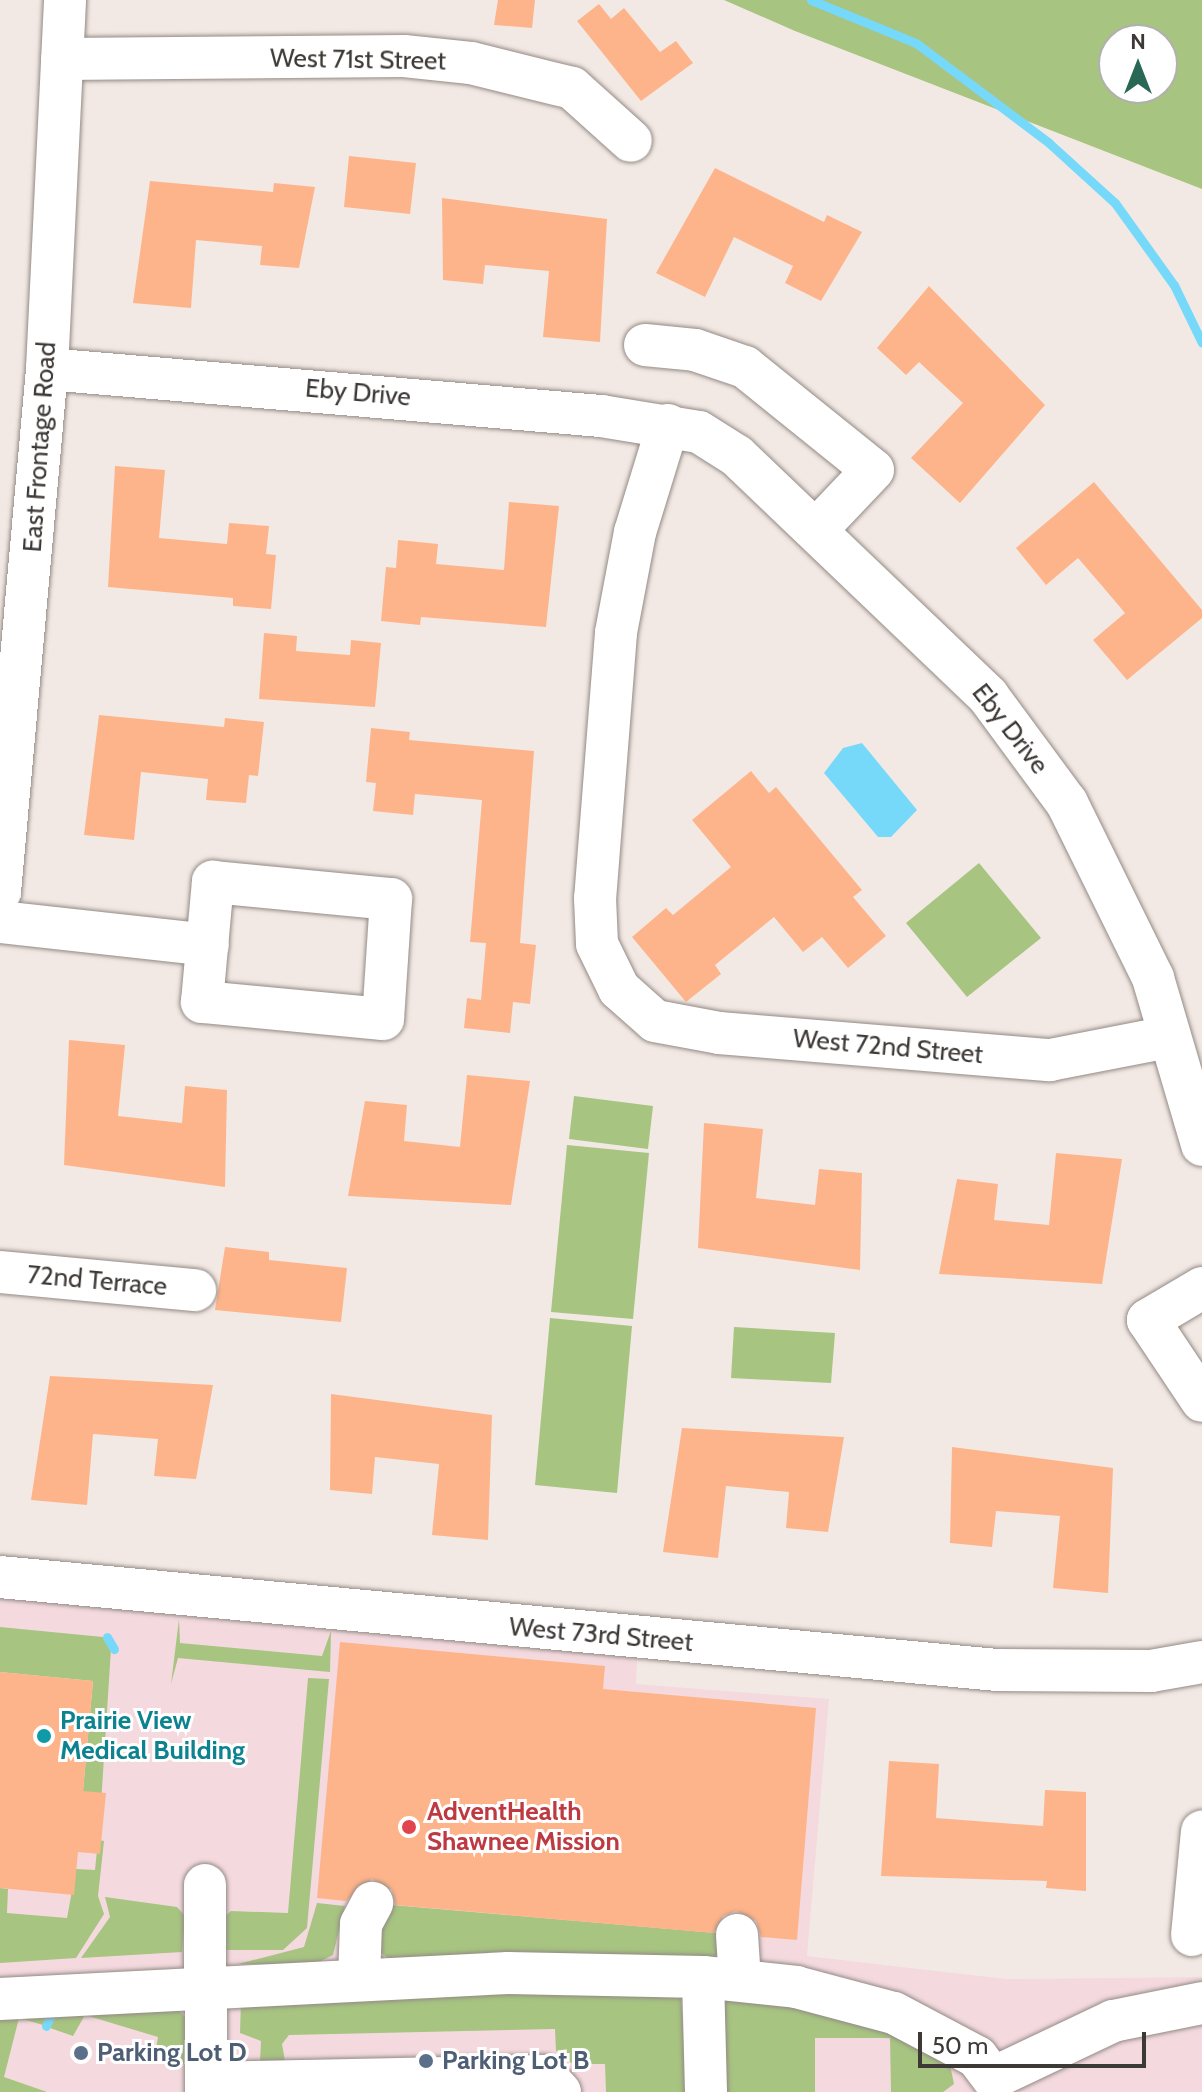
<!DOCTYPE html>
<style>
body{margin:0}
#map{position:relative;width:1202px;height:2092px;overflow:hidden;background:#f3e9e4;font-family:Cabin,sans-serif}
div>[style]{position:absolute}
.medical>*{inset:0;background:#f4dadf}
.green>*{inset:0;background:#a7c481}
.water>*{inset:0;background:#77d9fa}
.stream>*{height:9px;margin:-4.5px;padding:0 4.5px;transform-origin:4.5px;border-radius:4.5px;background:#77d9fa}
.building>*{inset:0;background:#feb48a}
.roads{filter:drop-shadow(0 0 2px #938a85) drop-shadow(0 0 2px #938a85)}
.minor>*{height:42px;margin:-21px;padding:0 21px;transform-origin:21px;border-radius:21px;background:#fff}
.dots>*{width:22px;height:22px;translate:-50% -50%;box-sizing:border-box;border:4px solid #fff;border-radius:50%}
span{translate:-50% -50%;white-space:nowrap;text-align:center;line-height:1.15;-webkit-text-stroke:6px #fff;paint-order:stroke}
.street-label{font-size:26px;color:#3d3937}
.culture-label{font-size:26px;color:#0d838f;font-weight:700}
.left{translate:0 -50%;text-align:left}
.health-label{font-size:26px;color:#be3a42;font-weight:700}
.service-label{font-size:26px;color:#4e5e75;font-weight:700}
.north{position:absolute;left:1098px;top:24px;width:80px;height:80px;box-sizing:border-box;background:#fff;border:2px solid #b1b0af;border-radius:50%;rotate:0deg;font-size:22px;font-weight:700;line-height:32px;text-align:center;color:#3d3937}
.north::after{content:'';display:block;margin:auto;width:28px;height:36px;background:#296854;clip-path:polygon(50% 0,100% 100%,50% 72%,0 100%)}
.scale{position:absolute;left:918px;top:2032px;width:228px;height:36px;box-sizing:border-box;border:4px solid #3d3937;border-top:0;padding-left:10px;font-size:24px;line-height:28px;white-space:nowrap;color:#3d3937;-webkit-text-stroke:6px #fff;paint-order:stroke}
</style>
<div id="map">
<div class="medical">
<i style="clip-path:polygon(0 1586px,638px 1641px,636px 1684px,829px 1699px,807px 1956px,1006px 1979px,1202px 1977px,1202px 2092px,0 2092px)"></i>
</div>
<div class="green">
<i style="clip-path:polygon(evenodd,724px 0,1202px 0,1202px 189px,795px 31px,724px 0,1162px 40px,1162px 88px,1114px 88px,1114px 40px,1162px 40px)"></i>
<i style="clip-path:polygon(979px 863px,1041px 938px,967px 997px,906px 923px)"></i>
<i style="clip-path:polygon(574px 1096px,653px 1106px,648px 1149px,569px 1139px)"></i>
<i style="clip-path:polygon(567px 1145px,649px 1153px,633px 1319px,551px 1312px)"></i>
<i style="clip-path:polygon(550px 1318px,632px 1326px,617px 1493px,535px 1485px)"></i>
<i style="clip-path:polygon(734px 1327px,835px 1333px,831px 1383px,731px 1378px)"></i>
<i style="clip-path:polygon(179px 1619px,180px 1643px,322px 1656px,331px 1631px,330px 1672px,178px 1658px,171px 1684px)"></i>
<i style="clip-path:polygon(0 1627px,103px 1637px,111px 1649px,101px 1804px,82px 1802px,93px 1681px,0 1672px)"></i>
<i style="clip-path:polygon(308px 1678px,329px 1679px,307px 1928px,283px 1950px,223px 1950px,223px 1918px,231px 1911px,288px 1913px)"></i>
<i style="clip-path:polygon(98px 1840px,104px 1841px,98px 1896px,104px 1914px,76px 1958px,0 1963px,0 1888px,8px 1889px,7px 1913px,67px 1918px,76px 1869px,95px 1870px)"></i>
<i style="clip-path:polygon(105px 1897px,177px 1907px,185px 1916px,182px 1952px,81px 1958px,110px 1917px)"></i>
<i style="clip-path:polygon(317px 1903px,345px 1906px,333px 1955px,315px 1964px,238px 1964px,304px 1947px)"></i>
<i style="clip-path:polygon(381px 1904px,727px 1934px,713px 1961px,391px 1960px,381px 1953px)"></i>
<i style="clip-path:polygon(530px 1992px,681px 1998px,688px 2092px,606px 2092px,605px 2064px,573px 2064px,556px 2051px,555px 2029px,289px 2035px,282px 2044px,285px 2061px,260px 2061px,261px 2041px,240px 2033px,241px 2001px,256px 2007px)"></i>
<i style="clip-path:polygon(720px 1999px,799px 2006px,881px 2027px,950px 2065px,954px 2084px,943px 2092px,891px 2092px,890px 2038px,815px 2038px,815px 2092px,716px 2092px)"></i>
<i style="clip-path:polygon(173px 2004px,188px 2020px,189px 2057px,181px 2067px,154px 2061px,158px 2037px,85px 2015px,73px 2036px,50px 2028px,56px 2012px,48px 2010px,43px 2025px,19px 2018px,4px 2077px,47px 2092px,0 2092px,0 2014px,34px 2008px)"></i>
</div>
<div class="water">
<i style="clip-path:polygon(862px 743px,917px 810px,891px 837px,878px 837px,824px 773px,843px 748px)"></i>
</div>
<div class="stream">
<i style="left:811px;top:0;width:113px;rotate:22.3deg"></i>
<i style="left:916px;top:43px;width:166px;rotate:36.9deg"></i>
<i style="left:1049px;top:143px;width:89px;rotate:42.3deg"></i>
<i style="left:1115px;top:203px;width:101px;rotate:54.3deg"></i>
<i style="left:1174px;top:285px;width:64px;rotate:64.2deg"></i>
<i style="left:107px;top:1637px;width:14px;rotate:60deg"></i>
<i style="left:46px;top:2026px;width:12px;rotate:-66deg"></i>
</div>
<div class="building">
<i style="clip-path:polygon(498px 0,535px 0,532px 28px,494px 25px)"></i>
<i style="clip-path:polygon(599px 4px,611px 19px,624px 8px,660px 52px,676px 41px,693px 63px,641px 101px,577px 21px)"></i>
<i style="clip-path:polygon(349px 156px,416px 163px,410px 214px,344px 207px)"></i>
<i style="clip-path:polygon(715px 168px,824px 222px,827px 215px,862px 232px,821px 301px,785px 283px,793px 266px,734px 237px,705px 297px,656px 273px)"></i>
<i style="clip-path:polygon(150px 181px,273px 192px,274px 183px,315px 187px,299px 268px,260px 265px,262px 246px,196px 240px,191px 308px,133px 303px)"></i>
<i style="clip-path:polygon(442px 198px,607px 219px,600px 342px,543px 337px,549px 271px,485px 265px,483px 284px,443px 280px)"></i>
<i style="clip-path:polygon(929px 286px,1045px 405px,960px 503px,911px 458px,963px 403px,919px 362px,906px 375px,877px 348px)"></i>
<i style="clip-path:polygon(115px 466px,165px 470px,159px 538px,227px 544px,229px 523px,269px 526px,266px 554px,276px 555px,271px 609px,233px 606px,233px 598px,108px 587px)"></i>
<i style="clip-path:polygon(1094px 482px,1202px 610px,1202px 618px,1127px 680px,1093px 640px,1125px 613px,1103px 587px,1078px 558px,1046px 585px,1016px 548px)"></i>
<i style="clip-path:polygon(509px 502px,559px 506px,546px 627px,421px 617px,420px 625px,381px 621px,386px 567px,396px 568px,398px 540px,438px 544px,436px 564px,504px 570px)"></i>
<i style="clip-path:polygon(264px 633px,297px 636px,296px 651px,350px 655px,351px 640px,381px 643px,375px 707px,259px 699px)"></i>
<i style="clip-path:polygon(99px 715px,224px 727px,225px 718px,264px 722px,258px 776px,249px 775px,246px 803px,206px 800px,208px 779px,141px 772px,134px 840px,84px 835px)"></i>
<i style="clip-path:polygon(371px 728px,410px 732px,409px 740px,534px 751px,520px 943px,536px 945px,530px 1004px,513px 1002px,510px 1033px,464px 1028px,467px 998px,481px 1000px,486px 943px,470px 942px,482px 800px,415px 794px,413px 815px,373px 811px,376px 783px,366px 782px)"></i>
<i style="clip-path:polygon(751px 771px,769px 793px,776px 787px,862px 890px,853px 897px,886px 936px,848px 968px,822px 937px,803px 952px,774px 917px,715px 965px,721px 974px,686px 1002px,632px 937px,666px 908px,673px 915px,731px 867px,692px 820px)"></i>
<i style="clip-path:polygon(69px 1040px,125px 1045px,118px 1116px,182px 1123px,185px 1086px,227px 1090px,225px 1187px,64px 1165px)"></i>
<i style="clip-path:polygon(467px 1075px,530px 1081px,511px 1205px,348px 1196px,365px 1101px,407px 1105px,404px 1141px,460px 1147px)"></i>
<i style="clip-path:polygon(704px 1123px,763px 1129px,756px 1198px,815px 1205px,819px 1169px,862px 1173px,860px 1270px,698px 1248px)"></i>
<i style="clip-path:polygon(1056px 1153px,1122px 1159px,1102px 1284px,939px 1274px,957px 1179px,998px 1184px,994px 1220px,1049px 1225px)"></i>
<i style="clip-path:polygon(225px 1247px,269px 1252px,269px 1260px,347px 1268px,341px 1322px,215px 1310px)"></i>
<i style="clip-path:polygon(50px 1376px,213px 1385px,196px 1479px,154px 1476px,158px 1439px,93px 1434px,87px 1505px,31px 1500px)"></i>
<i style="clip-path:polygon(331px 1394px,492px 1415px,488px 1540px,432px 1535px,439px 1464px,375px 1457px,372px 1494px,330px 1490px)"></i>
<i style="clip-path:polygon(682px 1428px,844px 1437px,828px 1532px,786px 1528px,789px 1492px,726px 1486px,718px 1558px,663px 1552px)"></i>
<i style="clip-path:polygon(952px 1447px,1113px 1468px,1108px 1593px,1053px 1588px,1060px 1516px,996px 1511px,992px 1547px,950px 1543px)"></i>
<i style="clip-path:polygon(340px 1642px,605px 1666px,603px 1689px,816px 1708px,797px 1940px,761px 1937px,756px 1921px,736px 1911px,723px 1916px,714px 1933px,395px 1905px,392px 1890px,372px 1879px,346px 1901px,317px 1898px)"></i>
<i style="clip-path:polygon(0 1672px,93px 1681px,83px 1791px,106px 1793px,100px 1854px,78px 1852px,74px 1895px,0 1888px)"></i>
<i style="clip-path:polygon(889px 1761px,939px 1764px,936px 1818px,1043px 1826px,1045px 1790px,1086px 1792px,1086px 1891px,1046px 1888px,1047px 1881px,881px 1876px)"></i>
</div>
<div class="roads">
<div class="minor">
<i style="left:62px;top:59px;width:342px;rotate:-0.5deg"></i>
<i style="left:404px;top:56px;width:67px;rotate:6deg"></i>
<i style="left:471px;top:63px;width:104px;rotate:13.9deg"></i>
<i style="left:572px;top:88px;width:79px;rotate:41.9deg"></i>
<i style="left:645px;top:345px;width:50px;rotate:5.7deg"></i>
<i style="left:695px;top:350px;width:53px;rotate:18.8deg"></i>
<i style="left:745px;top:367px;width:164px;rotate:38.8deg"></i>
<i style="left:873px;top:470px;width:80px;rotate:133.5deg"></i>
<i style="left:47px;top:369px;width:556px;rotate:4.85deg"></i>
<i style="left:601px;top:416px;width:99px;rotate:9.3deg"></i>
<i style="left:699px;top:432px;width:45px;rotate:32.3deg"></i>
<i style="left:737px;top:456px;width:347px;rotate:43.7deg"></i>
<i style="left:988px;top:696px;width:133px;rotate:53.6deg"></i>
<i style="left:1067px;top:803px;width:195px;rotate:63.8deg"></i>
<i style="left:1153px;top:978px;width:174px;rotate:73.6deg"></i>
<i style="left:668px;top:425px;width:112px;rotate:107.1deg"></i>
<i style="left:635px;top:532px;width:103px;rotate:100.7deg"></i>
<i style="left:616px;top:633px;width:266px;rotate:94.5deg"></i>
<i style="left:595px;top:898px;width:46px;rotate:87.5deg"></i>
<i style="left:597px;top:944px;width:50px;rotate:63.9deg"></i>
<i style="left:619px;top:989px;width:48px;rotate:41.6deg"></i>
<i style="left:655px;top:1021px;width:65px;rotate:10.6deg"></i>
<i style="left:719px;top:1033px;width:332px;rotate:4.7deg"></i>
<i style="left:1050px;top:1060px;width:120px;rotate:-11deg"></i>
<i style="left:213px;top:882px;width:179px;rotate:5.5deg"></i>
<i style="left:391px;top:899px;width:120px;rotate:93.8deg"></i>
<i style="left:383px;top:1019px;width:182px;rotate:-174.6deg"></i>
<i style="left:202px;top:1002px;width:121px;rotate:-84.8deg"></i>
<i style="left:0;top:892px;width:525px;rotate:-84.86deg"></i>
<i style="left:47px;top:369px;width:369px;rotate:-87.2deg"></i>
<i style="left:0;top:922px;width:209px;rotate:6.3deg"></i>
<i style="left:0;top:1272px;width:196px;rotate:5.3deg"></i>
<i style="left:1202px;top:1288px;width:63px;rotate:149.3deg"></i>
<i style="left:1148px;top:1320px;width:97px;rotate:56.3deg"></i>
<i style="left:0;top:1577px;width:1001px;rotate:5.33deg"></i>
<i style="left:997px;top:1670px;width:154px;rotate:0.4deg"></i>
<i style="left:1151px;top:1671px;width:52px;rotate:-10deg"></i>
<i style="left:205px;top:1885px;width:207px;rotate:89.7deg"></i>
<i style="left:737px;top:1935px;width:45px;rotate:86.2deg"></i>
<i style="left:1192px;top:1935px;width:104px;rotate:-84.5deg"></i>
<i style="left:703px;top:1977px;width:115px;rotate:88.5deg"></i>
<i style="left:359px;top:1979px;width:55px;rotate:-87.9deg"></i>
<i style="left:361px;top:1924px;width:24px;rotate:-62deg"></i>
<i style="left:0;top:1999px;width:509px;rotate:-2.93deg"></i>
<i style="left:508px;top:1973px;width:195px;rotate:1.2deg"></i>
<i style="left:703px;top:1977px;width:94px;rotate:6.1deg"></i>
<i style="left:796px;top:1987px;width:101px;rotate:14.9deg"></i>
<i style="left:894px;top:2013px;width:94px;rotate:27.9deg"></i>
<i style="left:977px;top:2057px;width:26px;rotate:53deg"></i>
<i style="left:993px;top:2078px;width:133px;rotate:-25.4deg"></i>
<i style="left:1113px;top:2021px;width:91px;rotate:-11.4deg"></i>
<i style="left:206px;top:2083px;width:339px;rotate:-1.2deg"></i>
<i style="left:545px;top:2076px;width:22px;rotate:47deg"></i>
</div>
</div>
<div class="dots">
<i style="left:44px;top:1736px;background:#0f9aa8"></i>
<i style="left:409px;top:1827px;background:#e0444e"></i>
<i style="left:81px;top:2053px;background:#5c6f8a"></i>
<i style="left:426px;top:2061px;background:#5c6f8a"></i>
</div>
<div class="street-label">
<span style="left:358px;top:60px;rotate:1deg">West 71st Street</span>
<span style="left:358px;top:393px;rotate:5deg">Eby Drive</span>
<span style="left:40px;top:447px;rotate:-86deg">East Frontage Road</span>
<span style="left:1010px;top:729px;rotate:52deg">Eby Drive</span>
<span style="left:888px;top:1047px;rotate:5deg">West 72nd Street</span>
<span style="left:97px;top:1281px;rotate:5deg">72nd Terrace</span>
<span style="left:601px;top:1635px;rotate:5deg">West 73rd Street</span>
</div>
<div class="culture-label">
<span class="left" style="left:60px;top:1736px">Prairie View<br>Medical Building</span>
</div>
<div class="health-label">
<span class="left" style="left:427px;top:1827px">AdventHealth<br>Shawnee Mission</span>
</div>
<div class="service-label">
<span class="left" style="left:97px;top:2053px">Parking Lot D</span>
<span class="left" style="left:442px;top:2061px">Parking Lot B</span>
</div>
<div class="north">N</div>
<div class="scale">50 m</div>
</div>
